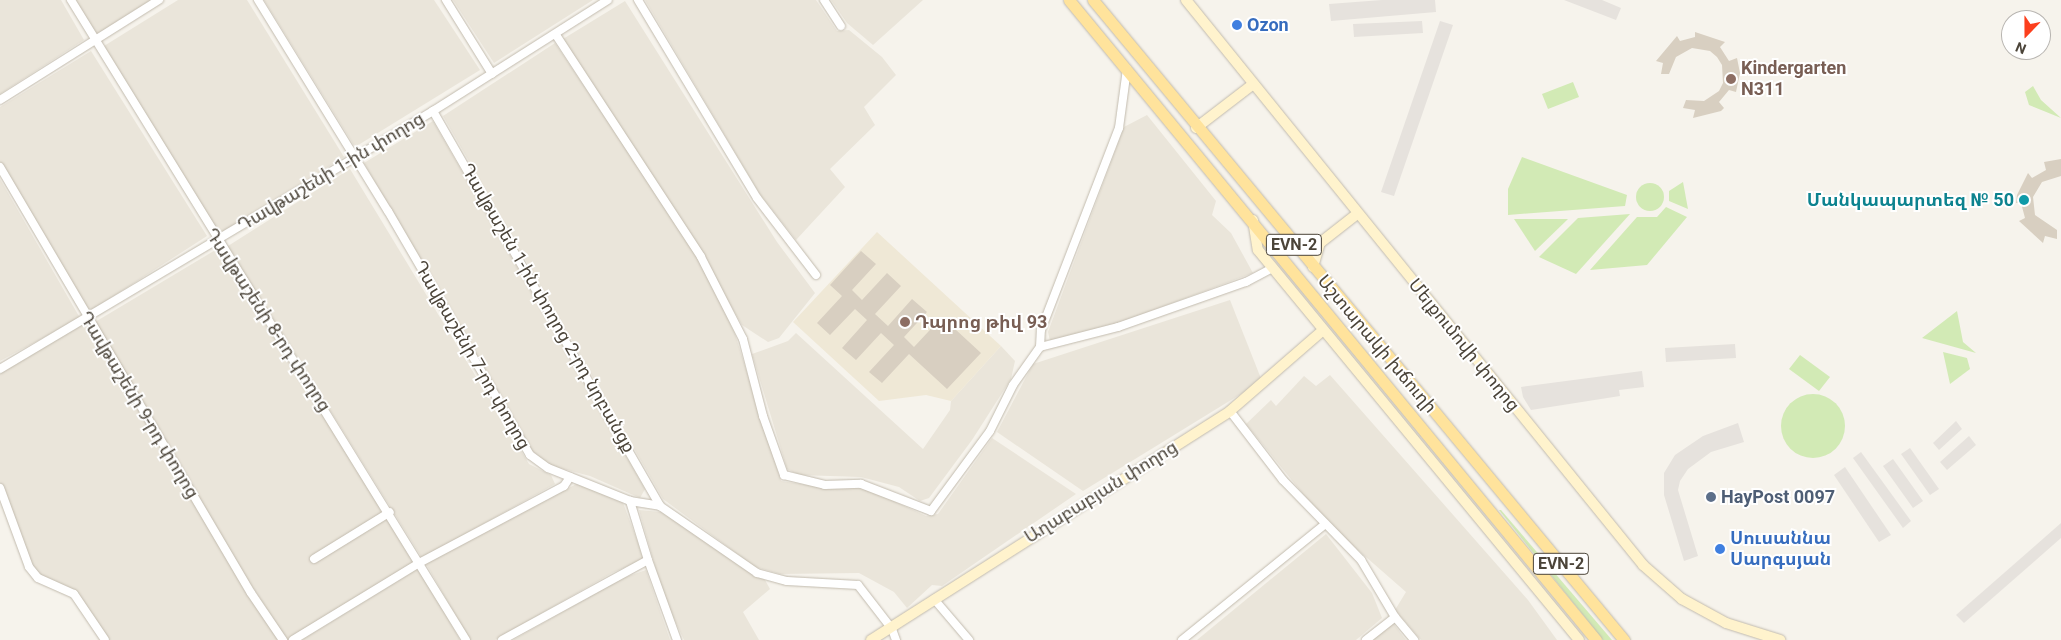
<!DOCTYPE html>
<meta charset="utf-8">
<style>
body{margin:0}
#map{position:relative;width:2061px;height:640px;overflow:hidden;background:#f6f3ec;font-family:Roboto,"Noto Sans Armenian",sans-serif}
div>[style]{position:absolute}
.residential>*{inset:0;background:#eae5da}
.industrial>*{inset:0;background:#e6e2dd}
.education>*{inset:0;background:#efe8d6}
.green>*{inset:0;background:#d2eab5}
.round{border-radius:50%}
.building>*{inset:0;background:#d8cfc1}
.roads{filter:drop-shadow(0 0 1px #c2bbae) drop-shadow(0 0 1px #c2bbae)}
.street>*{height:8px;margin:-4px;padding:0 4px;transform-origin:4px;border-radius:4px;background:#fff}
.secondary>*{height:10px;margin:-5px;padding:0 5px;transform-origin:5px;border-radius:5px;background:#fff3cd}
.primary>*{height:11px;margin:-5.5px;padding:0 5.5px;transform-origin:5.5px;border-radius:5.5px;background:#ffe39c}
.dots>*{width:14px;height:14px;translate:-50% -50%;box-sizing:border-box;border:2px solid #fff;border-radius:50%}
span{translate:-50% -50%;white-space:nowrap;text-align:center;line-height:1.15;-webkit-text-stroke:4px #fff;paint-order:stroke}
.shield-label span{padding:1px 4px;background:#fff;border:1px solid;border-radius:4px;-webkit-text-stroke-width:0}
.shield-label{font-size:16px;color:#4b4439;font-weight:700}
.shop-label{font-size:18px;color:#366cbe;font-weight:700}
.left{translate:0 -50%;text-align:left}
.education-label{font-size:18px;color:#785e54;font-weight:700}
.street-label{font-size:18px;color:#4b4439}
.culture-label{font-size:18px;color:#0d838f;font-weight:700}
.right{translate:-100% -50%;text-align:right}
.service-label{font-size:18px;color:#4e5e75;font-weight:700}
.north{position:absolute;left:2001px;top:10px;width:50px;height:50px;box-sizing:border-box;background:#fff;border:1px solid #b7b4b0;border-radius:50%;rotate:202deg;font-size:14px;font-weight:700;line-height:20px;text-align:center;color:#4b4439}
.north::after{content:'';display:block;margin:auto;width:18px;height:22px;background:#fc3f1d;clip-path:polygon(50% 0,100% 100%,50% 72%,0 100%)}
</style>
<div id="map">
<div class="residential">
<i style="clip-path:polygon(0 0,61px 0,84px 40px,0 94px)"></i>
<i style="clip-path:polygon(75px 0,154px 0,97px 36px)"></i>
<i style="clip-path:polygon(178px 0,247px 0,344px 157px,219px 234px,104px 46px)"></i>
<i style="clip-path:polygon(264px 0,434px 0,480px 70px,355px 147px)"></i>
<i style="clip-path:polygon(453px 0,593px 0,494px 63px)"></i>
<i style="clip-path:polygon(645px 0,816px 0,837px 31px,849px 30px,882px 57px,896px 75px,864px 107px,875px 125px,830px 169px,845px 187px,796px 240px,759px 193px)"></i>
<i style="clip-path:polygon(831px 0,923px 0,873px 45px,847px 23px)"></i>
<i style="clip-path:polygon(625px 1px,777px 242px,815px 293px,779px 338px,768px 342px,742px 325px,684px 226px,563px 39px)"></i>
<i style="clip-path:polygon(555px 43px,699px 257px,735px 334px,781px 481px,826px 488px,861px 486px,926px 516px,938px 514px,992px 438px,1076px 494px,942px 586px,932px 585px,907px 608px,894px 592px,859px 573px,780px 574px,755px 567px,663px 499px,443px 116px)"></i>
<i style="clip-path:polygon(91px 51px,207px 236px,89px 312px,0 165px,0 107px)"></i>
<i style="clip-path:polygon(1147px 115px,1216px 201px,1212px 215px,1231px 233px,1253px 273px,1108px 327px,1050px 341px,1048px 332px,1124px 127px)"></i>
<i style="clip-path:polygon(433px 121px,645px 489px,640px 498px,590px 476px,552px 466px,532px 452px,364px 163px)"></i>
<i style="clip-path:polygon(350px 169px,529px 464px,551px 475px,555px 484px,422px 558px,228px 246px)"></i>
<i style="clip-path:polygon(0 179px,80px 318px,0 361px)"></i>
<i style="clip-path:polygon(217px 249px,416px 562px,287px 640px,231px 554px,95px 322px)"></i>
<i style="clip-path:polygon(1230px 300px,1262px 381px,1083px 491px,997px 432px,1033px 364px)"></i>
<i style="clip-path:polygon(87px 319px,283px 640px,105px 640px,74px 594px,38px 578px,29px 567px,0 488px,0 369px)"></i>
<i style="clip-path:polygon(796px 333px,923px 449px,950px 410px,951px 401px,1001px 346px,1015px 361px,1011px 379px,972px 440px,929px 498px,920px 501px,899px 487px,861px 477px,799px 475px,787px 469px,752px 354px,788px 341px)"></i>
<i style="clip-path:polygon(1330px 375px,1528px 600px,1557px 640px,1421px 640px,1395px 610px,1406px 592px,1326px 522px,1246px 424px,1271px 400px,1276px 406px,1304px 376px,1316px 386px)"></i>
<i style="clip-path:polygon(580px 482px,622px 500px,644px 559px,612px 573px,495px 640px,470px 640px,426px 564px)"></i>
<i style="clip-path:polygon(639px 510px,661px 512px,765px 580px,770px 589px,743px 612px,759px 640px,684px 640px,664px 598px)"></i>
<i style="clip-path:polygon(1326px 534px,1372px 593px,1382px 618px,1356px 640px,1197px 640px)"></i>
<i style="clip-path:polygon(419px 568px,460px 640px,302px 640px)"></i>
<i style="clip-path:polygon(646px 570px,670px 640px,513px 640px,623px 578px)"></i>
<i style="clip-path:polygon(1393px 623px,1406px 640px,1372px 640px)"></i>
</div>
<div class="industrial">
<i style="clip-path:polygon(1382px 0,1435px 0,1436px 12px,1331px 21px,1329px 4px)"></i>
<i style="clip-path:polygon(1564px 0,1602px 0,1621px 8px,1616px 20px)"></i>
<i style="clip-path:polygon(1422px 21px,1423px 33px,1354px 37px,1353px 24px)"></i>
<i style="clip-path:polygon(1440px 21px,1453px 25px,1394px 196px,1381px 192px)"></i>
<i style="clip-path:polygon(1735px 344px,1736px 358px,1666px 362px,1665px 348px)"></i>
<i style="clip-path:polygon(1642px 371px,1644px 387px,1619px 390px,1620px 396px,1531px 410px,1523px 397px,1521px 387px)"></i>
<i style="clip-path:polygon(1956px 421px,1962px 429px,1939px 450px,1933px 443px)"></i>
<i style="clip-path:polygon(1738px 423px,1744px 442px,1711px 452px,1688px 469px,1680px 481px,1678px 490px,1698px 556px,1684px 561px,1664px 495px,1664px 473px,1675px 455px,1703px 436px)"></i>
<i style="clip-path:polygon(1969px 436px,1976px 445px,1947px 470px,1940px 462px)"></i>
<i style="clip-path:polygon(1910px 448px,1939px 489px,1930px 495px,1901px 454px)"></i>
<i style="clip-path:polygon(1861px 452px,1911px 521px,1903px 528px,1853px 458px)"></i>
<i style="clip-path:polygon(1893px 459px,1923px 501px,1913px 508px,1883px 466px)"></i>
<i style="clip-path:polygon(1845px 467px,1891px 535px,1879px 542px,1834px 475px)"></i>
<i style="clip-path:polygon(2061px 523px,2061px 538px,1964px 623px,1956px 615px)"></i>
</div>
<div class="education">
<i style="clip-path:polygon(877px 232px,1001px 346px,951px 401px,926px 395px,879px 401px,793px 322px)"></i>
</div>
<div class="green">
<i style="clip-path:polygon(1573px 82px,1579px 97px,1548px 109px,1542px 94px)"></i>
<i style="clip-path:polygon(2033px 86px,2041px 100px,2061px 118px,2029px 105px,2025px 92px)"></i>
<i style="clip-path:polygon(1522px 157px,1627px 195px,1625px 206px,1508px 215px,1508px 189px)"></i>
<i style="clip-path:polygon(1683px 182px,1688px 209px,1669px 201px,1669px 191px)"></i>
<i class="round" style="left:1636px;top:183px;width:28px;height:28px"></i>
<i style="clip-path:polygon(1666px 207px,1687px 217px,1647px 265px,1590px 270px,1637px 217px,1657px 217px)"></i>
<i style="clip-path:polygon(1630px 214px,1576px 274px,1539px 257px,1578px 218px)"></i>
<i style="clip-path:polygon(1514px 219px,1568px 219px,1535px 251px)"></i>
<i style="clip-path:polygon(1957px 311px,1963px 342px,1976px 353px,1922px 338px)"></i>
<i style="clip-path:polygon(1943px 352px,1967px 358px,1970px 369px,1950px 384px)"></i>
<i style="clip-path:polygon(1800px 355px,1830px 377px,1819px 391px,1789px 369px)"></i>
<i class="round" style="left:1781px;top:394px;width:64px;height:64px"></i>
<i style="clip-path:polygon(1499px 510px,1501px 510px,1612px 640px,1603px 640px)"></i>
</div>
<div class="building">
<i style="clip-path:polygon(1695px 32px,1725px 42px,1720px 47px,1729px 61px,1737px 58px,1740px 73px,1736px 92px,1729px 90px,1719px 102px,1724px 108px,1721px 111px,1693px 118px,1695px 110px,1683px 108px,1686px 100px,1704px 101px,1719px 91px,1723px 83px,1722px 65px,1717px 57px,1710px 51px,1692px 48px,1676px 57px,1669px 74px,1661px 74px,1663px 63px,1656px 61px,1677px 36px,1680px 41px,1695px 37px)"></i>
<i style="clip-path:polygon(2061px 159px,2061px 176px,2042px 182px,2033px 197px,2035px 215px,2057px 230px,2057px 239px,2045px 236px,2043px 243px,2019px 221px,2025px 218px,2021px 203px,2016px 203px,2017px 195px,2028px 173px,2032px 178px,2046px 170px,2044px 162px)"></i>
<i style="clip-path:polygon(861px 251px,876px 264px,852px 290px,862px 300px,887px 273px,901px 286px,875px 314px,888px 326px,912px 299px,927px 312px,904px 337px,914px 347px,942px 317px,981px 353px,947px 389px,909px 354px,882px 383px,869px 372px,894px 345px,881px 333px,856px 360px,842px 348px,867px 320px,855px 309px,830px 335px,817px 323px,842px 296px,830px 285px)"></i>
</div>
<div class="roads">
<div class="street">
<i style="left:71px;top:0;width:752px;rotate:58.32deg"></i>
<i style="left:258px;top:0;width:248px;rotate:58.4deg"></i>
<i style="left:388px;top:211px;width:282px;rotate:59.8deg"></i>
<i style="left:530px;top:455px;width:22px;rotate:36deg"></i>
<i style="left:548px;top:468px;width:88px;rotate:21.9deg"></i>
<i style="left:630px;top:501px;width:30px;rotate:9deg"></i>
<i style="left:660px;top:506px;width:118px;rotate:34.6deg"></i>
<i style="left:757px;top:573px;width:31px;rotate:15deg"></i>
<i style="left:787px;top:581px;width:71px;rotate:3.2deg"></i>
<i style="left:858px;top:585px;width:56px;rotate:52.3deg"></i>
<i style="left:892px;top:629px;width:12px;rotate:70deg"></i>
<i style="left:446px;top:0;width:87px;rotate:58.1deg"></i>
<i style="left:638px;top:0;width:231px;rotate:59deg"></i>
<i style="left:757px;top:198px;width:97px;rotate:52.5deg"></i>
<i style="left:824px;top:0;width:31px;rotate:57deg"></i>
<i style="left:556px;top:35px;width:265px;rotate:56.8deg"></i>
<i style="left:701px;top:257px;width:92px;rotate:62.9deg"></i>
<i style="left:743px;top:339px;width:80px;rotate:75.4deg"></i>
<i style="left:763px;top:416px;width:63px;rotate:70.4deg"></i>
<i style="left:784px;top:475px;width:42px;rotate:13.7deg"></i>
<i style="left:825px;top:485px;width:36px;rotate:-2deg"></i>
<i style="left:861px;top:484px;width:75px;rotate:21.1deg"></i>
<i style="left:931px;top:511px;width:99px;rotate:-53.6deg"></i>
<i style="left:990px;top:431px;width:51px;rotate:-63.4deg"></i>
<i style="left:1013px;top:385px;width:47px;rotate:-54.6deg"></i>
<i style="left:1040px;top:347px;width:81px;rotate:-14.4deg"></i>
<i style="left:1118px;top:327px;width:136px;rotate:-19.4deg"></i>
<i style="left:1246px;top:282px;width:30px;rotate:-28deg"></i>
<i style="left:0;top:100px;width:188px;rotate:-32.2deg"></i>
<i style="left:433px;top:111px;width:456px;rotate:60.1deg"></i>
<i style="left:0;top:167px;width:494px;rotate:59.5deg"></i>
<i style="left:251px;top:593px;width:57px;rotate:55.8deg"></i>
<i style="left:1040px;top:347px;width:17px;rotate:-87deg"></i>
<i style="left:1041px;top:330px;width:217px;rotate:-68.9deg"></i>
<i style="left:1119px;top:128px;width:60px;rotate:-82.3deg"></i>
<i style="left:0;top:369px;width:504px;rotate:-30.79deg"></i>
<i style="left:433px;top:111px;width:207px;rotate:-32.4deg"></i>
<i style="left:1230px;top:411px;width:87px;rotate:52.5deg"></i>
<i style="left:1283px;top:480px;width:112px;rotate:45.7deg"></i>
<i style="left:1361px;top:560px;width:66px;rotate:59.2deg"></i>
<i style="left:1395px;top:617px;width:30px;rotate:50deg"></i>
<i style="left:0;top:488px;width:84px;rotate:69.8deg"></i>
<i style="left:29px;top:567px;width:14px;rotate:51deg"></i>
<i style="left:38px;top:578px;width:39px;rotate:24deg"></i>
<i style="left:74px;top:594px;width:55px;rotate:56deg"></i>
<i style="left:314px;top:559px;width:89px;rotate:-31.7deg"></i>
<i style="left:648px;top:560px;width:85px;rotate:70.1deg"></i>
<i style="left:934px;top:599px;width:54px;rotate:49.5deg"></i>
<i style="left:293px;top:640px;width:150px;rotate:-31.4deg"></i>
<i style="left:421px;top:562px;width:162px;rotate:-28deg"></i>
<i style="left:564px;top:486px;width:11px;rotate:-56deg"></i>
<i style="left:502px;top:640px;width:166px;rotate:-28.7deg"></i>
<i style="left:648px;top:560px;width:62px;rotate:-107deg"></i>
<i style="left:1182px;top:640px;width:183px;rotate:-39deg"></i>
<i style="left:1366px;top:640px;width:37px;rotate:-38deg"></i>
</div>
<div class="secondary">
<i style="left:1186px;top:0;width:727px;rotate:51.03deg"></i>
<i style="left:1643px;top:565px;width:52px;rotate:41.1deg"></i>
<i style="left:1682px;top:599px;width:50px;rotate:28.6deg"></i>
<i style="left:1726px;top:623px;width:57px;rotate:17.5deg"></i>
<i style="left:1196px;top:128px;width:71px;rotate:-37.5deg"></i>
<i style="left:1253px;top:220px;width:30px;rotate:81deg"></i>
<i style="left:1258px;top:250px;width:505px;rotate:50.54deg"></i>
<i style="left:1313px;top:267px;width:25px;rotate:-74deg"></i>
<i style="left:1320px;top:243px;width:47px;rotate:-38.1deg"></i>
<i style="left:871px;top:640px;width:426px;rotate:-32.5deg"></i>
<i style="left:1230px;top:411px;width:122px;rotate:-41deg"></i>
</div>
<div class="primary">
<i style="left:1069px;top:0;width:829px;rotate:50.53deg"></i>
<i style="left:1093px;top:0;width:832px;rotate:50.32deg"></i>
</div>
</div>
<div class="dots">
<i style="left:1237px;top:25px;background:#3f7fe0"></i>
<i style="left:1731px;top:79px;background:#8d6e63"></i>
<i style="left:2024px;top:200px;background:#0f9aa8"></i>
<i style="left:905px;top:322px;background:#8d6e63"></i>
<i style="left:1711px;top:497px;background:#5c6f8a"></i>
<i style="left:1720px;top:549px;background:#3f7fe0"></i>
</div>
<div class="shield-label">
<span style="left:1294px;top:245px">EVN-2</span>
<span style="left:1561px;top:564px">EVN-2</span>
</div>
<div class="shop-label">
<span class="left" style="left:1247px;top:25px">Ozon</span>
<span class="left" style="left:1730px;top:549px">Սուսաննա<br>Սարգսյան</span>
</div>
<div class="education-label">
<span class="left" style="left:1741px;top:79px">Kindergarten<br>N311</span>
<span class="left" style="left:915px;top:322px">Դպրոց թիվ 93</span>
</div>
<div class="street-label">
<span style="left:331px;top:172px;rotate:-31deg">Դավթաշենի 1-ին փողոց</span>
<span style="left:548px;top:308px;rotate:60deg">Դավթաշեն 1-ին փողոց 2-րդ նրբանցք</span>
<span style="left:268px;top:320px;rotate:57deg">Դավթաշենի 8-րդ փողոց</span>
<span style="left:1377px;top:344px;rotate:50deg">Աշտարակի խճուղի</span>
<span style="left:1464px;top:345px;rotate:51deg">Մելքումովի փողոց</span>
<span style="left:472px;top:355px;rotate:60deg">Դավթաշենի 7-րդ փողոց</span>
<span style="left:139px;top:405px;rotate:59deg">Դավթաշենի 9-րդ փողոց</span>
<span style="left:1101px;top:492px;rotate:-32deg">Աղաբաբյան փողոց</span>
</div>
<div class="culture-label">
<span class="right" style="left:2014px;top:200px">Մանկապարտեզ № 50</span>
</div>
<div class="service-label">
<span class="left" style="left:1721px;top:497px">HayPost 0097</span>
</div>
<div class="north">N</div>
</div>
